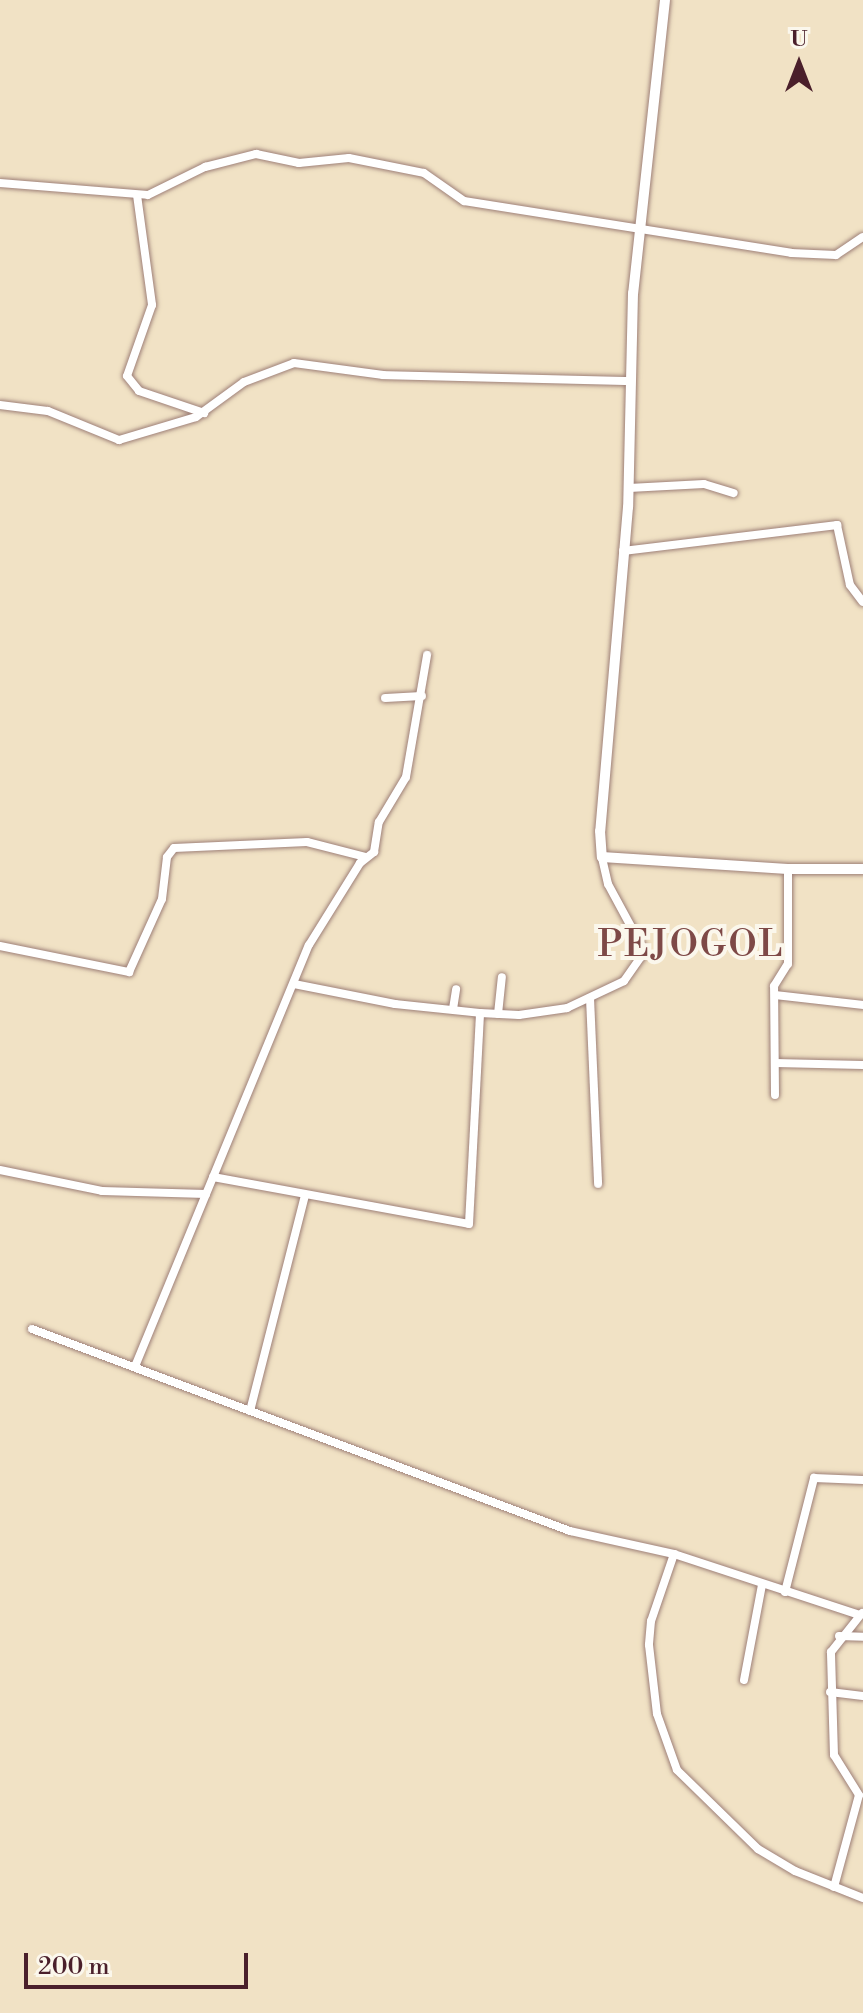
<!DOCTYPE html>
<style>
body{margin:0}
#map{position:relative;width:863px;height:2013px;overflow:hidden;background:#f1e2c5;font-family:"Libre Bodoni",serif}
div>[style]{position:absolute}
.roads{filter:drop-shadow(0 0 2px #9e8078) drop-shadow(0 0 2px #9e8078)}
.minor>*{height:8px;margin:-4px;padding:0 4px;transform-origin:4px;border-radius:4px;background:#fff}
.tertiary>*{height:10px;margin:-5px;padding:0 5px;transform-origin:5px;border-radius:5px;background:#fff}
span{translate:-50% -50%;white-space:nowrap;text-align:center;line-height:1.15;-webkit-text-stroke:8px #fbf7ec;paint-order:stroke}
.quarter-label{font-size:36px;color:#7e4947;letter-spacing:2px}
.north{position:absolute;left:759px;top:24px;width:80px;height:80px;-webkit-text-stroke:6px #fbf7ec;paint-order:stroke;rotate:0deg;font-size:22px;font-weight:700;line-height:32px;text-align:center;color:#4a1f2b}
.north::after{content:'';display:block;margin:auto;width:28px;height:36px;background:#4a1f2b;clip-path:polygon(50% 0,100% 100%,50% 72%,0 100%)}
.scale{position:absolute;left:24px;top:1953px;width:224px;height:36px;box-sizing:border-box;border:4px solid #4a1f2b;border-top:0;padding-left:10px;font-size:24px;line-height:28px;white-space:nowrap;color:#4a1f2b;-webkit-text-stroke:6px #fbf7ec;paint-order:stroke}
</style>
<div id="map">
<div class="roads">
<div class="minor">
<i style="left:0;top:183px;width:148px;rotate:4.6deg"></i>
<i style="left:148px;top:195px;width:64px;rotate:-26.2deg"></i>
<i style="left:205px;top:167px;width:53px;rotate:-14.3deg"></i>
<i style="left:256px;top:154px;width:44px;rotate:11.8deg"></i>
<i style="left:299px;top:163px;width:50px;rotate:-5.7deg"></i>
<i style="left:349px;top:158px;width:76px;rotate:11.3deg"></i>
<i style="left:424px;top:173px;width:49px;rotate:35deg"></i>
<i style="left:464px;top:201px;width:331px;rotate:9deg"></i>
<i style="left:791px;top:253px;width:45px;rotate:2.5deg"></i>
<i style="left:836px;top:255px;width:32px;rotate:-34deg"></i>
<i style="left:137px;top:195px;width:111px;rotate:82.2deg"></i>
<i style="left:152px;top:305px;width:75px;rotate:109.4deg"></i>
<i style="left:127px;top:376px;width:19px;rotate:51deg"></i>
<i style="left:139px;top:391px;width:69px;rotate:18.7deg"></i>
<i style="left:0;top:405px;width:48px;rotate:7.1deg"></i>
<i style="left:48px;top:411px;width:77px;rotate:22.2deg"></i>
<i style="left:119px;top:440px;width:80px;rotate:-16.6deg"></i>
<i style="left:196px;top:417px;width:59px;rotate:-36.1deg"></i>
<i style="left:244px;top:382px;width:53px;rotate:-20.8deg"></i>
<i style="left:294px;top:363px;width:90px;rotate:7.7deg"></i>
<i style="left:383px;top:375px;width:248px;rotate:1.4deg"></i>
<i style="left:629px;top:488px;width:75px;rotate:-3.1deg"></i>
<i style="left:704px;top:484px;width:31px;rotate:17deg"></i>
<i style="left:623px;top:551px;width:216px;rotate:-6.9deg"></i>
<i style="left:837px;top:525px;width:61px;rotate:77.8deg"></i>
<i style="left:850px;top:585px;width:21px;rotate:53deg"></i>
<i style="left:385px;top:698px;width:37px;rotate:-3deg"></i>
<i style="left:0;top:946px;width:132px;rotate:11.4deg"></i>
<i style="left:129px;top:972px;width:80px;rotate:-65.7deg"></i>
<i style="left:162px;top:899px;width:42px;rotate:-83.2deg"></i>
<i style="left:167px;top:857px;width:11px;rotate:-52deg"></i>
<i style="left:174px;top:848px;width:133px;rotate:-2.6deg"></i>
<i style="left:307px;top:842px;width:61px;rotate:14.3deg"></i>
<i style="left:294px;top:984px;width:103px;rotate:11.2deg"></i>
<i style="left:395px;top:1004px;width:85px;rotate:6deg"></i>
<i style="left:480px;top:1013px;width:39px;rotate:3deg"></i>
<i style="left:519px;top:1015px;width:49px;rotate:-8.3deg"></i>
<i style="left:567px;top:1008px;width:63px;rotate:-25.3deg"></i>
<i style="left:624px;top:981px;width:29px;rotate:-55deg"></i>
<i style="left:641px;top:957px;width:12px;rotate:-90deg"></i>
<i style="left:641px;top:945px;width:69px;rotate:-118.4deg"></i>
<i style="left:608px;top:884px;width:28px;rotate:-103deg"></i>
<i style="left:775px;top:995px;width:89px;rotate:6.5deg"></i>
<i style="left:590px;top:998px;width:186px;rotate:87.5deg"></i>
<i style="left:453px;top:1009px;width:20px;rotate:-81deg"></i>
<i style="left:498px;top:1014px;width:37px;rotate:-84deg"></i>
<i style="left:775px;top:1063px;width:88px;rotate:1.3deg"></i>
<i style="left:775px;top:1095px;width:109px;rotate:-90.5deg"></i>
<i style="left:774px;top:986px;width:26px;rotate:-58deg"></i>
<i style="left:788px;top:964px;width:95px;rotate:-90deg"></i>
<i style="left:0;top:1170px;width:104px;rotate:11.6deg"></i>
<i style="left:102px;top:1191px;width:104px;rotate:1.7deg"></i>
<i style="left:213px;top:1177px;width:260px;rotate:10.4deg"></i>
<i style="left:469px;top:1224px;width:211px;rotate:-87deg"></i>
<i style="left:32px;top:1329px;width:575px;rotate:20.58deg"></i>
<i style="left:570px;top:1531px;width:107px;rotate:12.5deg"></i>
<i style="left:674px;top:1554px;width:195px;rotate:18.2deg"></i>
<i style="left:136px;top:1364px;width:453px;rotate:-67.6deg"></i>
<i style="left:309px;top:945px;width:97px;rotate:-58.1deg"></i>
<i style="left:360px;top:863px;width:18px;rotate:-38deg"></i>
<i style="left:374px;top:852px;width:30px;rotate:-81deg"></i>
<i style="left:379px;top:822px;width:52px;rotate:-59deg"></i>
<i style="left:406px;top:777px;width:124px;rotate:-80.2deg"></i>
<i style="left:250px;top:1411px;width:223px;rotate:-75.7deg"></i>
<i style="left:674px;top:1554px;width:71px;rotate:108.9deg"></i>
<i style="left:651px;top:1621px;width:24px;rotate:95deg"></i>
<i style="left:649px;top:1645px;width:69px;rotate:83.4deg"></i>
<i style="left:657px;top:1714px;width:59px;rotate:70.3deg"></i>
<i style="left:677px;top:1770px;width:113px;rotate:44.3deg"></i>
<i style="left:758px;top:1849px;width:43px;rotate:30.7deg"></i>
<i style="left:795px;top:1871px;width:73px;rotate:21.7deg"></i>
<i style="left:785px;top:1592px;width:118px;rotate:-75.7deg"></i>
<i style="left:814px;top:1478px;width:49px;rotate:2.3deg"></i>
<i style="left:839px;top:1636px;width:24px;rotate:2deg"></i>
<i style="left:744px;top:1680px;width:97px;rotate:-79.3deg"></i>
<i style="left:830px;top:1692px;width:33px;rotate:7deg"></i>
<i style="left:834px;top:1887px;width:95px;rotate:-74.8deg"></i>
<i style="left:859px;top:1795px;width:47px;rotate:-122deg"></i>
<i style="left:834px;top:1755px;width:103px;rotate:-91.7deg"></i>
<i style="left:831px;top:1652px;width:50px;rotate:-51.5deg"></i>
</div>
<div class="tertiary">
<i style="left:665px;top:0;width:295px;rotate:96.2deg"></i>
<i style="left:633px;top:293px;width:214px;rotate:91.3deg"></i>
<i style="left:628px;top:507px;width:325px;rotate:94.9deg"></i>
<i style="left:600px;top:831px;width:26px;rotate:86deg"></i>
<i style="left:602px;top:857px;width:186px;rotate:3.7deg"></i>
<i style="left:788px;top:869px;width:75px"></i>
</div>
</div>
<div class="quarter-label">
<span style="left:691px;top:946px">PEJOGOL</span>
</div>
<div class="north">U</div>
<div class="scale">200 m</div>
</div>
